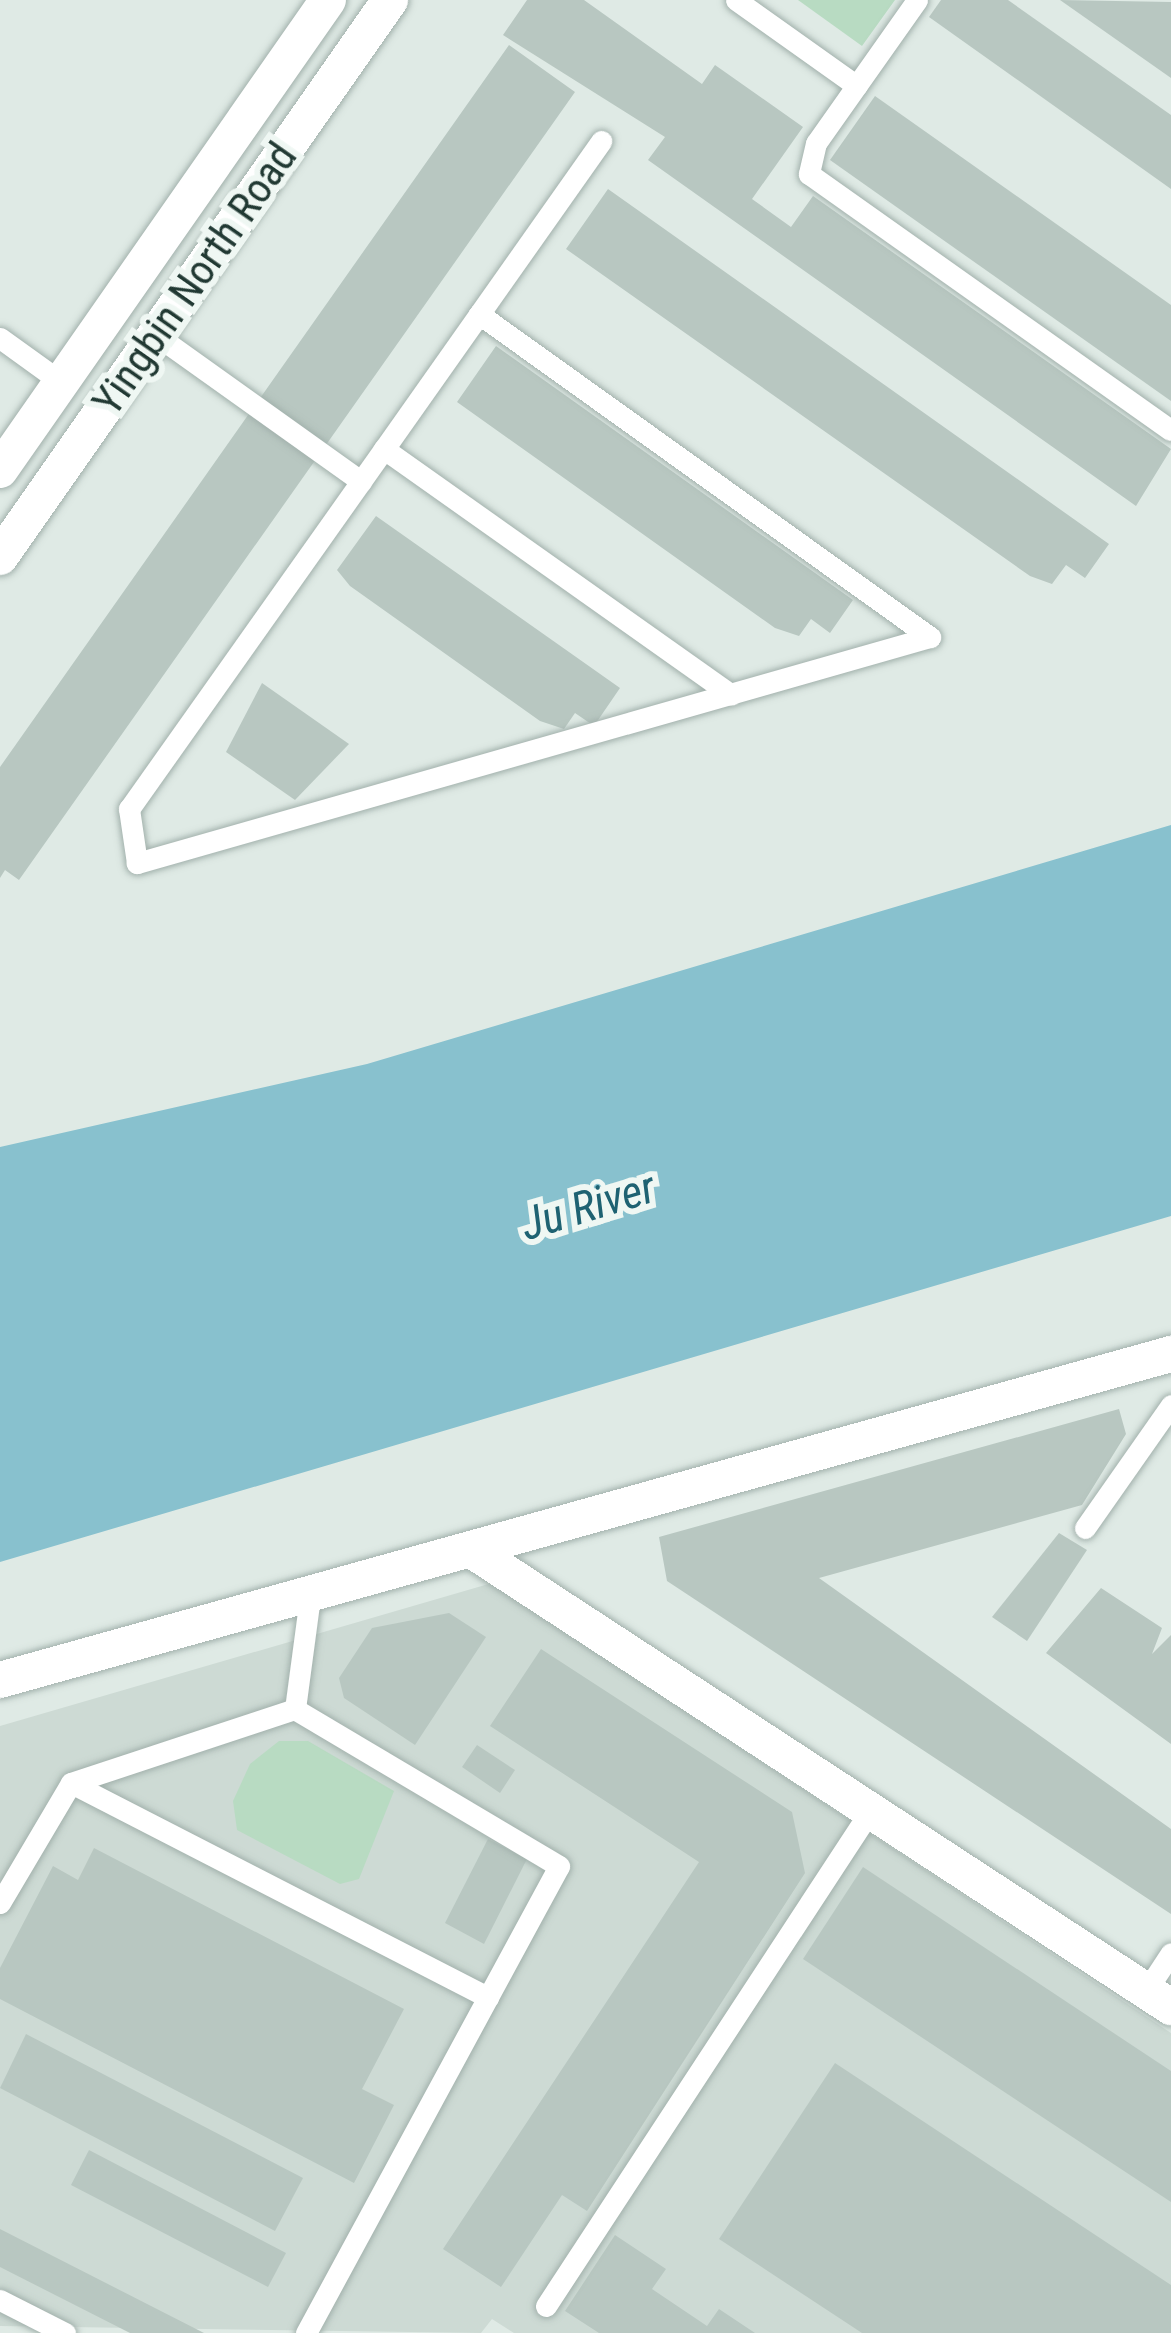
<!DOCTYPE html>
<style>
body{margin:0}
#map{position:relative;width:1171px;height:2333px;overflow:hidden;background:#dfeae5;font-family:"Roboto Condensed",sans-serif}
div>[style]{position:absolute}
.built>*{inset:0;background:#cddad4}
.green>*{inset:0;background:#b8dbc2}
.water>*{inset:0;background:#88c1ce}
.building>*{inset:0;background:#b8c7c1}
.roads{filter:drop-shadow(0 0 3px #a2b1ac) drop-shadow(0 0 3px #a2b1ac)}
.service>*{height:21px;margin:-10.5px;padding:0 10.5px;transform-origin:10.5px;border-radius:10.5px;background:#fff}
.minor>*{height:36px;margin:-18px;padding:0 18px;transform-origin:18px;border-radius:18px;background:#fff}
.tertiary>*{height:36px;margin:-18px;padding:0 18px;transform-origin:18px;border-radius:18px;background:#fff}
.secondary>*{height:36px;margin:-18px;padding:0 18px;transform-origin:18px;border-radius:18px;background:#fff}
span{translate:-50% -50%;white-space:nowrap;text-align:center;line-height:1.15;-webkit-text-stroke:12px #eff7f3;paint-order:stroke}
.street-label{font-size:42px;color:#213933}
.water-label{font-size:45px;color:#1e6272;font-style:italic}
</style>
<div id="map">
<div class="built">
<i style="clip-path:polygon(492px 1583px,1171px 2033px,1171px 2333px,514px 2333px,492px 2319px,481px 2333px,0 2326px,0 1726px)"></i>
</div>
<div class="green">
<i style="clip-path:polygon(798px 0,895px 0,862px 46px)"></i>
<i style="clip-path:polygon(279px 1741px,308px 1741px,394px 1791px,359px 1879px,340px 1884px,237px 1830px,233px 1801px,250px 1764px)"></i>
</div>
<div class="water">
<i style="clip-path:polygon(1171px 825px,1171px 1216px,0 1562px,0 1147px,367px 1064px)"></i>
</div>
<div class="building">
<i style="clip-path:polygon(527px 0,584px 0,702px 84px,715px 65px,803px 127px,752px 199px,791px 227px,813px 196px,1171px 449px,1136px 506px,648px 160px,665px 137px,503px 35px)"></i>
<i style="clip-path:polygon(941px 0,1008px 0,1171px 115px,1171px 189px,929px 17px)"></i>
<i style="clip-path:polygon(1060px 0,1171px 2px,1171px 78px)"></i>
<i style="clip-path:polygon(509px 45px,575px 92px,19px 880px,5px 870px,0 878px,0 767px)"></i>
<i style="clip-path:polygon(875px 96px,1171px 305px,1171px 401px,830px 160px)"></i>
<i style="clip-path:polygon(608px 189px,1109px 544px,1085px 578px,1066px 565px,1052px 584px,1030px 576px,566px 249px)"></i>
<i style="clip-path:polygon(496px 346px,853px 600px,830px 633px,811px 619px,799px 636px,775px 628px,457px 402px)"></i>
<i style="clip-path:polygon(376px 516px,620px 688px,594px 726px,575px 713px,564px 729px,540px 721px,350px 586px,337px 570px)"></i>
<i style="clip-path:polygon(262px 683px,349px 744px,295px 800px,226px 752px)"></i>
<i style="clip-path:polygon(1119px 1409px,1126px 1434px,1082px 1505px,819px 1578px,1171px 1829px,1171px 1914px,667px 1581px,659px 1537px)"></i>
<i style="clip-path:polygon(1059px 1533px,1087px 1550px,1027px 1641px,992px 1617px)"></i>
<i style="clip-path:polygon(1101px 1588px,1162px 1628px,1152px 1654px,1171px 1635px,1171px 1744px,1046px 1653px)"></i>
<i style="clip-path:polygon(449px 1613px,486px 1637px,415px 1745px,344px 1698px,339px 1678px,372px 1628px)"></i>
<i style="clip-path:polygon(541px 1649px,792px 1812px,805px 1873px,587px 2211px,562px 2195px,501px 2287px,443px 2249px,699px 1862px,490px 1726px)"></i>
<i style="clip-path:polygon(477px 1745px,515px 1770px,500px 1793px,462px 1767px)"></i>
<i style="clip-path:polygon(488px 1839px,527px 1859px,484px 1944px,445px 1923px)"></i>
<i style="clip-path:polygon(94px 1848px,404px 2009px,362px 2089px,394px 2105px,354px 2183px,0 1999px,0 1968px,53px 1866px,78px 1880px)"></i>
<i style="clip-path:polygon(863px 1867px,1171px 2071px,1171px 2202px,803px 1959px)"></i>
<i style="clip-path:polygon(26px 2034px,303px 2178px,275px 2231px,0 2088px)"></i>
<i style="clip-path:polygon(835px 2063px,1171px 2285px,1171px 2333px,862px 2333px,719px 2239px)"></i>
<i style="clip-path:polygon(89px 2150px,286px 2253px,268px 2287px,71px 2185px)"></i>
<i style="clip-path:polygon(0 2229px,204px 2333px,130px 2333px,0 2267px)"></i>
<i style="clip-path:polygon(615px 2235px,666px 2269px,652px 2289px,707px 2326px,719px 2309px,755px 2333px,599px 2333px,565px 2311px)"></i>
</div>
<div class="roads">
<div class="service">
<i style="left:736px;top:0;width:148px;rotate:35.4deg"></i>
<i style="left:917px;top:0;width:175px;rotate:125.2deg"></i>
<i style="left:816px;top:143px;width:32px;rotate:103deg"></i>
<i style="left:809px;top:174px;width:443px;rotate:35.3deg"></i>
<i style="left:479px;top:314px;width:555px;rotate:35.61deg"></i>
<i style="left:930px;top:637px;width:825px;rotate:164.09deg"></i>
<i style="left:137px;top:863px;width:55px;rotate:-98.4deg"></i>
<i style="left:129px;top:809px;width:441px;rotate:-54.7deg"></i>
<i style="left:384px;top:449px;width:377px;rotate:-54.8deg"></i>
<i style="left:156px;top:335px;width:252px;rotate:35.5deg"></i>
<i style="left:0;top:338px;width:75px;rotate:35.8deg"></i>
<i style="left:384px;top:449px;width:425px;rotate:35.3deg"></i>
<i style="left:1085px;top:1528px;width:150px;rotate:-55deg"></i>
<i style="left:71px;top:1783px;width:469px;rotate:27.2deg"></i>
<i style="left:0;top:1903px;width:139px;rotate:-59.4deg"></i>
<i style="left:71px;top:1783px;width:236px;rotate:-18.3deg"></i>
<i style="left:1146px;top:1991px;width:45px;rotate:-56.7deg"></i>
<i style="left:0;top:2300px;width:73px;rotate:26.9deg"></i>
<i style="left:546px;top:2306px;width:592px;rotate:-56.79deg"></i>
<i style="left:306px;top:2333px;width:531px;rotate:-61.55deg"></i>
<i style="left:559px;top:1866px;width:307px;rotate:-149.3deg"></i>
<i style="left:295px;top:1709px;width:114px;rotate:-82.4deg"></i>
</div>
<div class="minor">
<i style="left:473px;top:1551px;width:834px;rotate:33.16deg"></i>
</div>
<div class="tertiary">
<i style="left:0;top:1680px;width:1216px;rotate:-15.56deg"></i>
</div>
<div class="secondary">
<i style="left:0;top:470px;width:573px;rotate:-55.09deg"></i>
<i style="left:0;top:557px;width:680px;rotate:-55deg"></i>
</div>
</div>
<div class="street-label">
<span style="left:195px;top:279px;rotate:-55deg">Yingbin North Road</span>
</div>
<div class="water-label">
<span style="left:588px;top:1206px;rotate:-17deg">Ju River</span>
</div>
</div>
